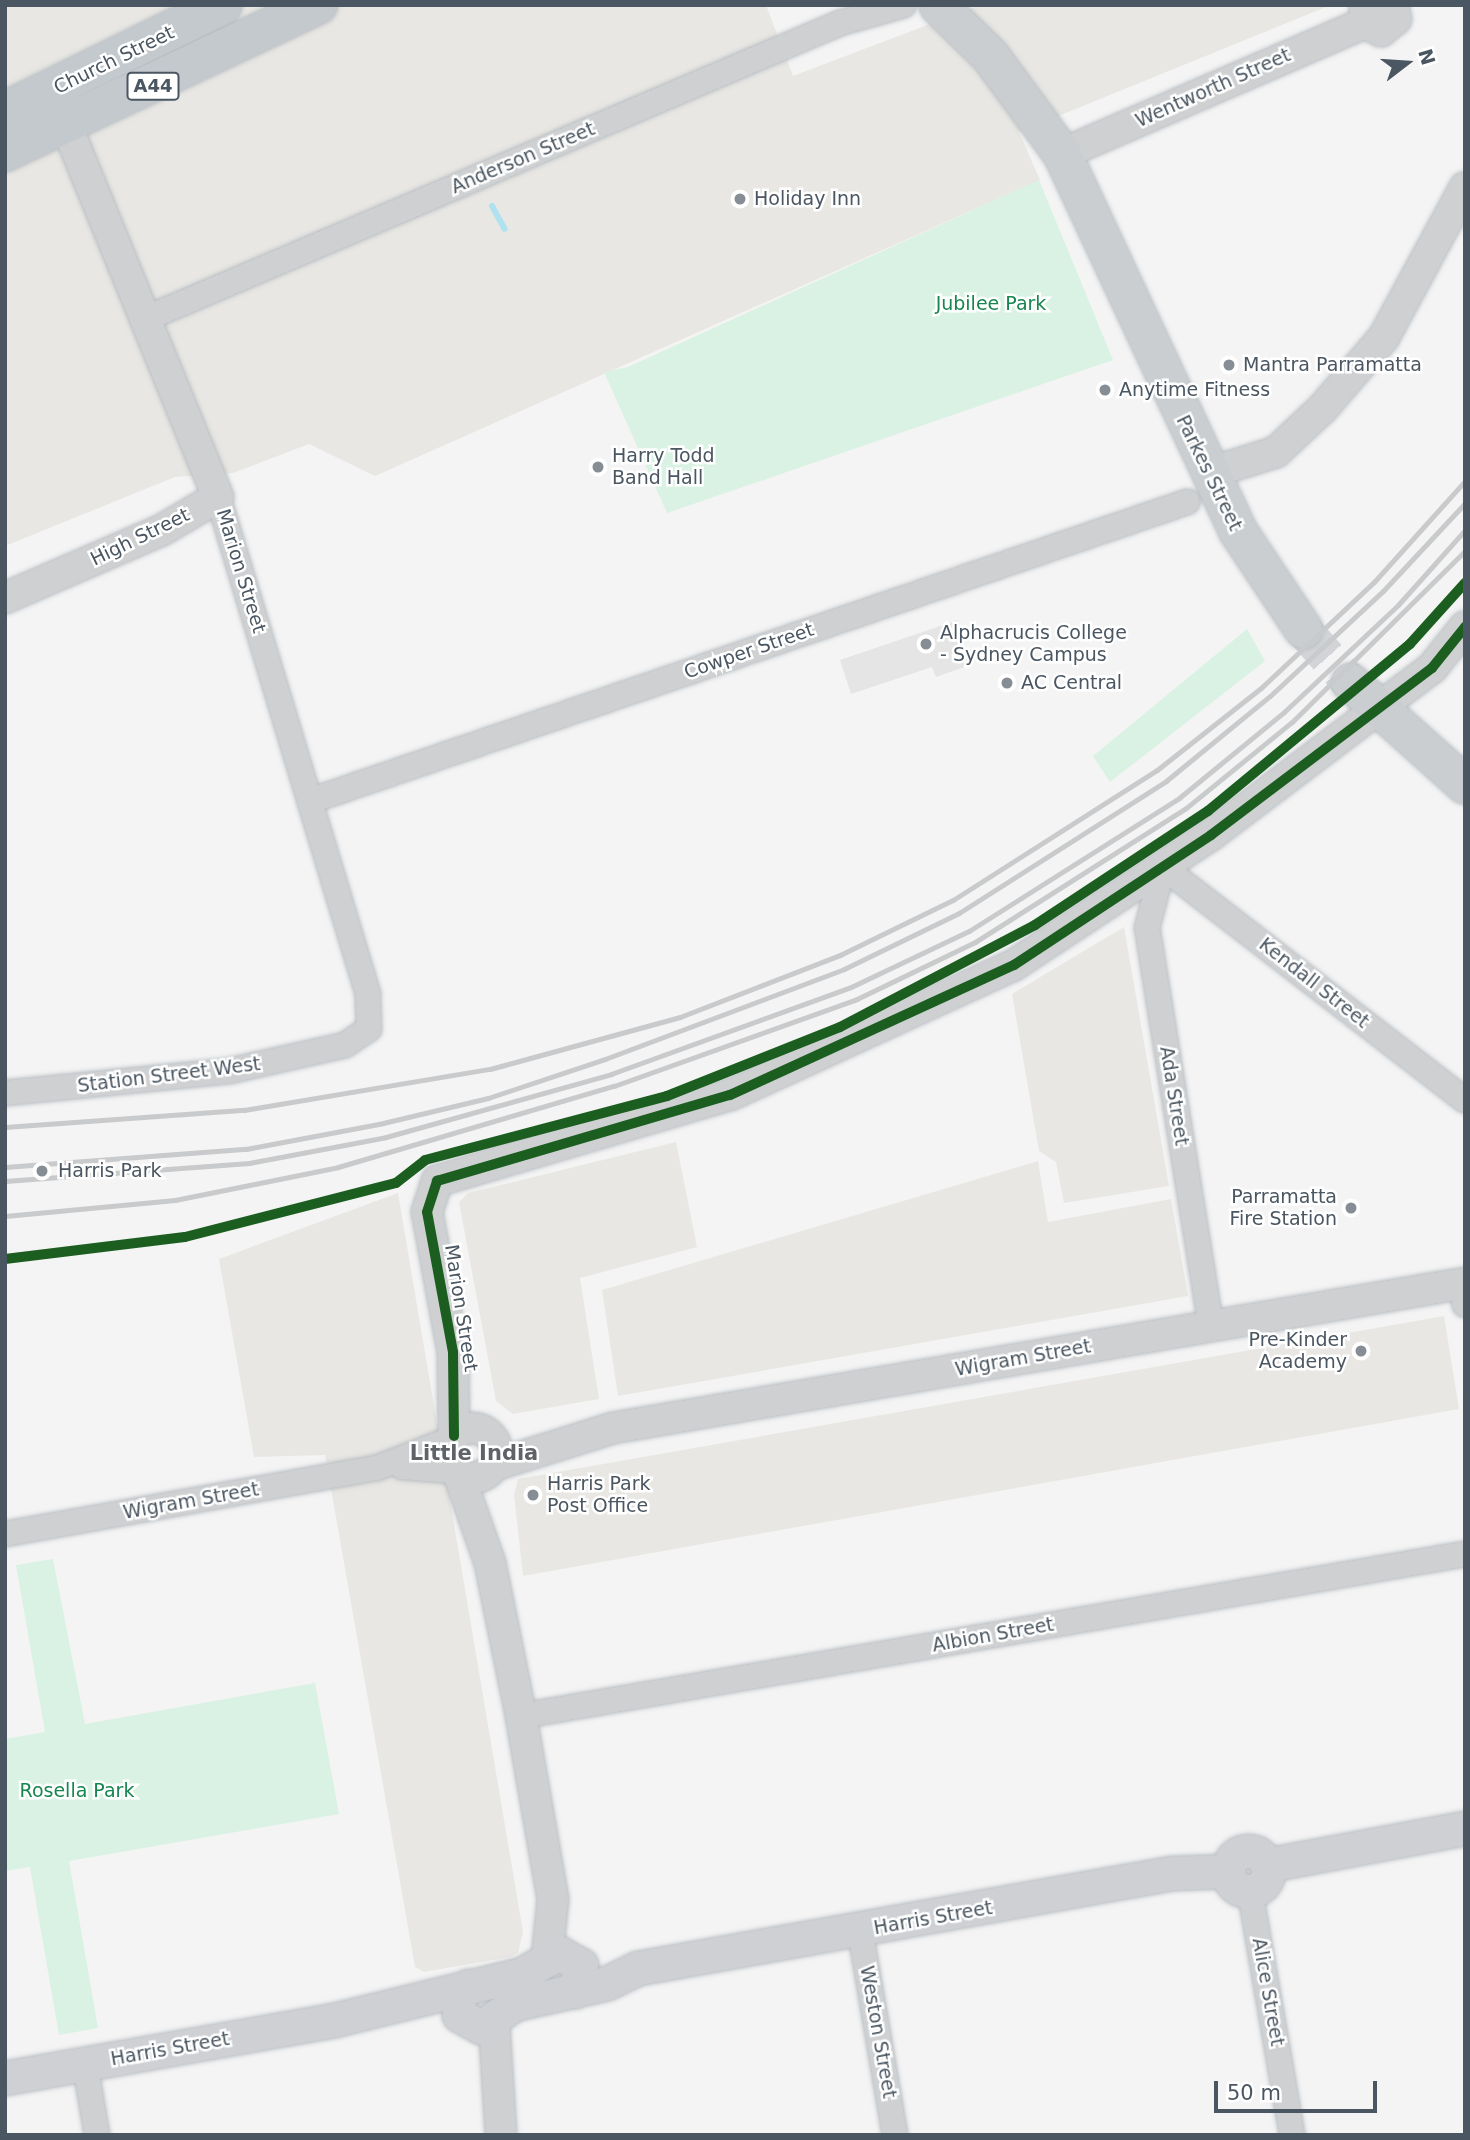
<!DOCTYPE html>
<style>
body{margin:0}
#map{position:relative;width:1470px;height:2140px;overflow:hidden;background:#f4f4f4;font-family:"DejaVu Sans",sans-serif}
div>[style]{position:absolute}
.commercial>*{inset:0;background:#e8e7e3}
.education>*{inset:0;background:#e6e5e6}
.green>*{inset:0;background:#d9f2e3}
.stream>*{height:6px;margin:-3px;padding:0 3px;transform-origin:3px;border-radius:3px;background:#aee2f0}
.primary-tunnel>*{height:37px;margin-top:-18.5px;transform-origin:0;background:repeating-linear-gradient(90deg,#d2d4d7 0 37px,transparent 0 55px)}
.roads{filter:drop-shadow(0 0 2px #b9bec3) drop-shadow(0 0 2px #b9bec3)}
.minor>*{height:24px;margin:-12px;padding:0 12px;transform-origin:12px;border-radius:12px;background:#ced0d2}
.tertiary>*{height:30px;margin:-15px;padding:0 15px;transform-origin:15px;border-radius:15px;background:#ced0d2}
.tertiary>.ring{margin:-15px;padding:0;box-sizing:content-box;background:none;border:30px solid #ced0d2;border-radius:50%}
.secondary>*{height:33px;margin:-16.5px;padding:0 16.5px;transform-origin:16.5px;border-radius:16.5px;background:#ced0d4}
.secondary>.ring{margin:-16.5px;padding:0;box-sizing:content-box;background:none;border:33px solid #ced0d4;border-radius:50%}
.primary>*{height:37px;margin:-18.5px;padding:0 18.5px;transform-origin:18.5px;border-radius:18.5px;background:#caced1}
.trunk>*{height:38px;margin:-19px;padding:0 19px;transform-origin:19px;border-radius:19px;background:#c4c9cd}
.rail>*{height:5px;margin:-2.5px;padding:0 2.5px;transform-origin:2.5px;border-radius:2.5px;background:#c9cacc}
.cycleway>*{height:10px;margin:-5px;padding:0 5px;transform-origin:5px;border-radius:5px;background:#1b5e20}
.dots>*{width:19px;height:19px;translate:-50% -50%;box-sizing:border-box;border:4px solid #fff;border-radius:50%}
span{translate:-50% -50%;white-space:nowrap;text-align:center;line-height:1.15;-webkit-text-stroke:5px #fff;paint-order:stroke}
.shield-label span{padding:2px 5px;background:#fff;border:2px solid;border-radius:5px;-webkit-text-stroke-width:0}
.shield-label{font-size:18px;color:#4a5661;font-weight:700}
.street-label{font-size:19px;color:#4a5661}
.poi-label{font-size:19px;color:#4a5661}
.left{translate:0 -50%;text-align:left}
.right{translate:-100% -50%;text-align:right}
.park-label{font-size:19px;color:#17864f}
.neighbourhood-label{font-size:21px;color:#5f6368;font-weight:700}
.frame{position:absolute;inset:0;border:7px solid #4a5661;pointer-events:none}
.north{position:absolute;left:1372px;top:28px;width:70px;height:70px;-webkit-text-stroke:5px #fff;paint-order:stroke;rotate:73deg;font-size:19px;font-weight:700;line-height:28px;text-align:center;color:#4a5661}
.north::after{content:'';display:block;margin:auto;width:24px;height:32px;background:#4a5661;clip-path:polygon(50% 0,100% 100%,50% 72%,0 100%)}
.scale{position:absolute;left:1214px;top:2081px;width:163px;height:32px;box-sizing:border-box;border:4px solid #4a5661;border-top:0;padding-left:9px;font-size:21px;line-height:24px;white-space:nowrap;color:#4a5661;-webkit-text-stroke:5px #fff;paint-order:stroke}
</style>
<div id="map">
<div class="commercial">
<i style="clip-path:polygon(5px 5px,766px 5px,793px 76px,980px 5px,1331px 5px,1019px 132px,1040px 180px,375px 476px,309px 444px,233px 473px,175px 477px,5px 546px)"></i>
<i style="clip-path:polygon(1124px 927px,1169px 1186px,1064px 1203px,1056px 1162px,1039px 1151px,1012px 994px)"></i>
<i style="clip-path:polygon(676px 1142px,697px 1247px,580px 1278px,599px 1399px,513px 1414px,496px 1401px,459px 1202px,468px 1193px)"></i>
<i style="clip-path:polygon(1038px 1161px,1048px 1222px,1171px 1199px,1188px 1296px,618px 1396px,602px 1290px)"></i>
<i style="clip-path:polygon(398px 1193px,523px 1932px,518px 1953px,510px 1957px,424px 1972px,415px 1967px,325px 1455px,254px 1457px,219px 1259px)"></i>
<i style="clip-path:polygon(1444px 1316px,1459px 1409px,523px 1576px,514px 1495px,518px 1479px)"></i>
</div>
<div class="education">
<i style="clip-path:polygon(958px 620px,970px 665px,936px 677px,932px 667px,851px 694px,840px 660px)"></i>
</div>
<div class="green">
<i style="clip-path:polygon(1039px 180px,1113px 360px,667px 513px,604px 372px,628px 367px)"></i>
<i style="clip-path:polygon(1247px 629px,1265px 661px,1110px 782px,1093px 756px)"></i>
<i style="clip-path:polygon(53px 1559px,85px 1724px,315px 1683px,339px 1814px,69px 1861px,98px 2028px,59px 2035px,30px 1867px,5px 1871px,5px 1739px,45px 1732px,16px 1565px)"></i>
</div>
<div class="stream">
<i style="left:492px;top:206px;width:26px;rotate:61deg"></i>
</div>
<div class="primary-tunnel">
<i style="left:1303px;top:629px;width:71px;rotate:48.4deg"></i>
</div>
<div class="roads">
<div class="minor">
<i style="left:145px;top:319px;width:755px;rotate:-23.07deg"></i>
<i style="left:840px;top:23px;width:66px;rotate:-15.7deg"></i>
<i style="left:310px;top:801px;width:927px;rotate:-18.83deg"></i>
<i style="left:5px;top:1093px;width:225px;rotate:-5.6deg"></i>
<i style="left:229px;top:1071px;width:119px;rotate:-12.6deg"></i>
<i style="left:345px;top:1045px;width:29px;rotate:-34deg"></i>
<i style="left:369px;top:1029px;width:35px;rotate:-92deg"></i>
<i style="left:368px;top:994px;width:519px;rotate:-106.79deg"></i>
<i style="left:1461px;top:1283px;width:22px;rotate:80deg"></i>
<i style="left:1211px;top:1326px;width:403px;rotate:-99.1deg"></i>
<i style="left:1147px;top:928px;width:63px;rotate:-75.3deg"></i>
<i style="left:1163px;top:867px;width:381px;rotate:37.7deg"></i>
<i style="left:402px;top:1467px;width:53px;rotate:4.3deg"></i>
<i style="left:5px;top:1534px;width:378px;rotate:-10.1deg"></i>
<i style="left:377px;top:1468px;width:79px;rotate:-21.4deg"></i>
<i style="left:521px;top:1716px;width:958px;rotate:-9.74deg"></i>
<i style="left:1250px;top:1891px;width:248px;rotate:80.2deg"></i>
<i style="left:860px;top:1930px;width:208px;rotate:80.3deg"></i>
<i style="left:85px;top:2064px;width:72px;rotate:80.4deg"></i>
</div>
<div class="tertiary">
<i style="left:1365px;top:6px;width:17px;rotate:90deg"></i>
<i style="left:1365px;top:23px;width:18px;rotate:27deg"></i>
<i style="left:1381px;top:31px;width:19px;rotate:-39deg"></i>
<i style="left:1396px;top:19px;width:14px;rotate:-102deg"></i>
<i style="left:58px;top:105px;width:423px;rotate:67.8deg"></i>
<i style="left:1062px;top:154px;width:330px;rotate:-23.4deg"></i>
<i style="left:1209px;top:473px;width:70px;rotate:-17.4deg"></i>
<i style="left:1276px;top:452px;width:64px;rotate:-43.1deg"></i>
<i style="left:1323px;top:408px;width:94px;rotate:-49.3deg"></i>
<i style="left:1384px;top:337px;width:170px;rotate:-61.6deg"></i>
<i style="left:5px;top:598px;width:171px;rotate:-23.4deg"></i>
<i style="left:162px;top:530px;width:65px;rotate:-30.5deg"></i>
<i class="ring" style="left:447px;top:1428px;width:20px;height:20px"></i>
<i style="left:454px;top:1436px;width:84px;rotate:-90.7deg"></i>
<i style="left:453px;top:1352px;width:142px;rotate:-100.5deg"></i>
<i style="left:427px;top:1212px;width:33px;rotate:-72deg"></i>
<i style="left:437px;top:1181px;width:305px;rotate:-16.4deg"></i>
<i style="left:730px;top:1095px;width:312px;rotate:-24.6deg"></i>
<i style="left:1014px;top:965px;width:236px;rotate:-33.4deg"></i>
<i style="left:1211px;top:835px;width:277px;rotate:-37.1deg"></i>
<i style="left:1432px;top:668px;width:53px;rotate:-51.2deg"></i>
<i style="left:495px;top:1465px;width:124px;rotate:-17.4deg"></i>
<i style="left:613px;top:1428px;width:864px;rotate:-9.66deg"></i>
<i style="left:459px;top:1475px;width:93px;rotate:70.6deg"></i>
<i style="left:490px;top:1563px;width:156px;rotate:78.5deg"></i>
<i style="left:521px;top:1716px;width:186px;rotate:80.1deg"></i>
<i style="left:553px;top:1899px;width:59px;rotate:95.8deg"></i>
<i style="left:494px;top:2023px;width:112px;rotate:86.4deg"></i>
</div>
<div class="secondary">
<i class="ring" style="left:1228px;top:1851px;width:7px;height:7px"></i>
<i style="left:1267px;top:1865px;width:201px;rotate:-10.6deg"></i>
<i style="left:468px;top:1986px;width:13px;rotate:138deg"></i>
<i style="left:458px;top:1995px;width:20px;rotate:87deg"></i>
<i style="left:459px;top:2015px;width:25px;rotate:29deg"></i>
<i style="left:481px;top:2027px;width:40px;rotate:-34.9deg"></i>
<i style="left:514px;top:2004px;width:95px;rotate:-12.7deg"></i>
<i style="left:607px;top:1983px;width:34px;rotate:-26deg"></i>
<i style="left:638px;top:1968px;width:542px;rotate:-10.09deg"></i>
<i style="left:1172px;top:1873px;width:56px;rotate:-2deg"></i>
<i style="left:5px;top:2078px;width:334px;rotate:-10deg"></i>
<i style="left:334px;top:2020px;width:194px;rotate:-13.7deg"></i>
<i style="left:522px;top:1974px;width:43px;rotate:-29.6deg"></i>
<i style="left:559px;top:1953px;width:25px;rotate:29deg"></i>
<i style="left:581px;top:1965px;width:27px;rotate:103deg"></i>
</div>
<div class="primary">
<i style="left:938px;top:5px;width:73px;rotate:44.4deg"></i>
<i style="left:990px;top:56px;width:122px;rotate:53.7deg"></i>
<i style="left:1062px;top:154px;width:415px;rotate:65deg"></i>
<i style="left:1237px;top:530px;width:119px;rotate:56.3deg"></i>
<i style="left:1350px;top:682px;width:154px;rotate:41.8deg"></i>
</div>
<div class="trunk">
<i style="left:5px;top:111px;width:242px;rotate:-26deg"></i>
<i style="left:5px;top:152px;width:346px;rotate:-25.2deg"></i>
</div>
</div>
<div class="rail">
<i style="left:5px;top:1127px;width:240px;rotate:-4.1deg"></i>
<i style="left:244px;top:1110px;width:249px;rotate:-9.5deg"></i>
<i style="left:490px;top:1069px;width:197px;rotate:-15.3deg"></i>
<i style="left:680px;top:1017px;width:172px;rotate:-21.2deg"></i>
<i style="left:840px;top:955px;width:126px;rotate:-26deg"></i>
<i style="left:953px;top:900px;width:242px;rotate:-32.5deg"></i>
<i style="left:1157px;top:770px;width:134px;rotate:-38.3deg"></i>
<i style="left:1262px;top:687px;width:154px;rotate:-43.2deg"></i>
<i style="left:1374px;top:582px;width:136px;rotate:-48deg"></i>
<i style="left:5px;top:1167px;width:242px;rotate:-4.3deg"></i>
<i style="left:246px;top:1149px;width:139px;rotate:-10.7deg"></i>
<i style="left:383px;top:1123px;width:108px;rotate:-13.4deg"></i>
<i style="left:488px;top:1098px;width:123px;rotate:-18.4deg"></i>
<i style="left:605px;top:1059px;width:255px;rotate:-20.6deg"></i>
<i style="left:844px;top:969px;width:128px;rotate:-26deg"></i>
<i style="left:959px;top:913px;width:246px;rotate:-32.5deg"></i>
<i style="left:1166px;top:781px;width:134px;rotate:-39.3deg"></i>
<i style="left:1270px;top:696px;width:154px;rotate:-42.9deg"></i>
<i style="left:1383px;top:591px;width:120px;rotate:-47deg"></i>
<i style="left:5px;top:1181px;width:245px;rotate:-4.2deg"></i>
<i style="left:249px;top:1163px;width:139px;rotate:-10.7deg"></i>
<i style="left:386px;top:1137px;width:234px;rotate:-15.6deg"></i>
<i style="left:611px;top:1074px;width:255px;rotate:-19.9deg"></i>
<i style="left:851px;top:987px;width:131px;rotate:-25.4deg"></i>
<i style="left:969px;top:931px;width:249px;rotate:-32.3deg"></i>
<i style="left:1179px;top:798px;width:136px;rotate:-39.3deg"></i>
<i style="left:1284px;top:712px;width:156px;rotate:-43.2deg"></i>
<i style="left:1398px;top:605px;width:101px;rotate:-48.2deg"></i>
<i style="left:5px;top:1216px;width:171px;rotate:-5.4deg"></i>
<i style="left:175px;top:1200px;width:166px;rotate:-11.4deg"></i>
<i style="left:338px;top:1167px;width:288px;rotate:-16.4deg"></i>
<i style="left:614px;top:1086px;width:258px;rotate:-19.7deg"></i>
<i style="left:857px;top:999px;width:131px;rotate:-25.8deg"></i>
<i style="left:975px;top:942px;width:250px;rotate:-32.4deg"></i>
<i style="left:1186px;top:808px;width:136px;rotate:-39.1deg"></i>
<i style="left:1292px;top:722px;width:243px;rotate:-44.7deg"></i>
</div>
<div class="cycleway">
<i style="left:5px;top:1259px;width:181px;rotate:-7deg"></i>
<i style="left:185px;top:1237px;width:218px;rotate:-14.4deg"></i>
<i style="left:396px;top:1183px;width:37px;rotate:-38deg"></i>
<i style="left:425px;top:1160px;width:250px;rotate:-14.8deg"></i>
<i style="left:667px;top:1096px;width:186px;rotate:-21.7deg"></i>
<i style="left:840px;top:1027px;width:220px;rotate:-27.6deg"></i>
<i style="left:1035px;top:925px;width:207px;rotate:-33.4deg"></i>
<i style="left:1208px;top:811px;width:262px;rotate:-39.6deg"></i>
<i style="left:1410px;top:644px;width:82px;rotate:-48deg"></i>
<i style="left:454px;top:1436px;width:84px;rotate:-90.7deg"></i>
<i style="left:453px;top:1352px;width:142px;rotate:-100.5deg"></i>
<i style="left:427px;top:1212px;width:33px;rotate:-72deg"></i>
<i style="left:437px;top:1181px;width:305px;rotate:-16.4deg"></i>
<i style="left:730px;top:1095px;width:312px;rotate:-24.6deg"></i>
<i style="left:1014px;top:965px;width:236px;rotate:-33.4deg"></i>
<i style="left:1211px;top:835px;width:277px;rotate:-37.1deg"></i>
<i style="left:1432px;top:668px;width:53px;rotate:-51.2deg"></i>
</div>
<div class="dots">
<i style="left:740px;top:199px;background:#868d94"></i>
<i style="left:1229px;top:365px;background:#868d94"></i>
<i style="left:1105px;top:390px;background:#868d94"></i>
<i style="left:598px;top:467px;background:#868d94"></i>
<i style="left:926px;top:644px;background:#868d94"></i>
<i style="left:1007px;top:683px;background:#868d94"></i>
<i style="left:42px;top:1171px;background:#868d94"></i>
<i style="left:1351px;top:1208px;background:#868d94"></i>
<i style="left:1361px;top:1351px;background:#868d94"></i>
<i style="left:533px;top:1495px;background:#868d94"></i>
</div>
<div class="shield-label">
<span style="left:153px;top:86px">A44</span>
</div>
<div class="street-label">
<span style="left:114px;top:60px;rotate:-26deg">Church Street</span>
<span style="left:1213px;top:88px;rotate:-24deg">Wentworth Street</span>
<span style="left:523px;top:158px;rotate:-23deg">Anderson Street</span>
<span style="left:1209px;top:473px;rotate:64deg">Parkes Street</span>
<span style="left:140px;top:537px;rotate:-26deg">High Street</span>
<span style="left:241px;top:571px;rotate:73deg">Marion Street</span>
<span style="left:749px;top:651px;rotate:-19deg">Cowper Street</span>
<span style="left:1314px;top:983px;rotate:38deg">Kendall Street</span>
<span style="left:169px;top:1075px;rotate:-7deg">Station Street West</span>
<span style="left:1174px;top:1096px;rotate:81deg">Ada Street</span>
<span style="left:461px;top:1308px;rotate:81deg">Marion Street</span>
<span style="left:1023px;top:1358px;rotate:-10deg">Wigram Street</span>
<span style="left:191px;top:1501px;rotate:-10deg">Wigram Street</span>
<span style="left:993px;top:1635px;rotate:-10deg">Albion Street</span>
<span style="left:933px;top:1918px;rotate:-10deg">Harris Street</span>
<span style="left:1268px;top:1992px;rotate:80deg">Alice Street</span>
<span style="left:878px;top:2032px;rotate:80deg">Weston Street</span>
<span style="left:170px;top:2049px;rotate:-10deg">Harris Street</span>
</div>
<div class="poi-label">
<span class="left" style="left:754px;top:199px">Holiday Inn</span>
<span class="left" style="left:1243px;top:365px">Mantra Parramatta</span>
<span class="left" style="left:1119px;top:390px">Anytime Fitness</span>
<span class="left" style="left:612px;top:467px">Harry Todd<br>Band Hall</span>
<span class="left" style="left:940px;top:644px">Alphacrucis College<br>- Sydney Campus</span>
<span class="left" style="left:1021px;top:683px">AC Central</span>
<span class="left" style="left:58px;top:1171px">Harris Park</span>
<span class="right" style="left:1337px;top:1208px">Parramatta<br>Fire Station</span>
<span class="right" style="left:1347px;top:1351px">Pre-Kinder<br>Academy</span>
<span class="left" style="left:547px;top:1495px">Harris Park<br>Post Office</span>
</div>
<div class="park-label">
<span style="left:991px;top:304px">Jubilee Park</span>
<span style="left:77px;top:1791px">Rosella Park</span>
</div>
<div class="neighbourhood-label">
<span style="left:474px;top:1453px">Little India</span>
</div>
<div class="frame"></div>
<div class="north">N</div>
<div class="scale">50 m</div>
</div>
